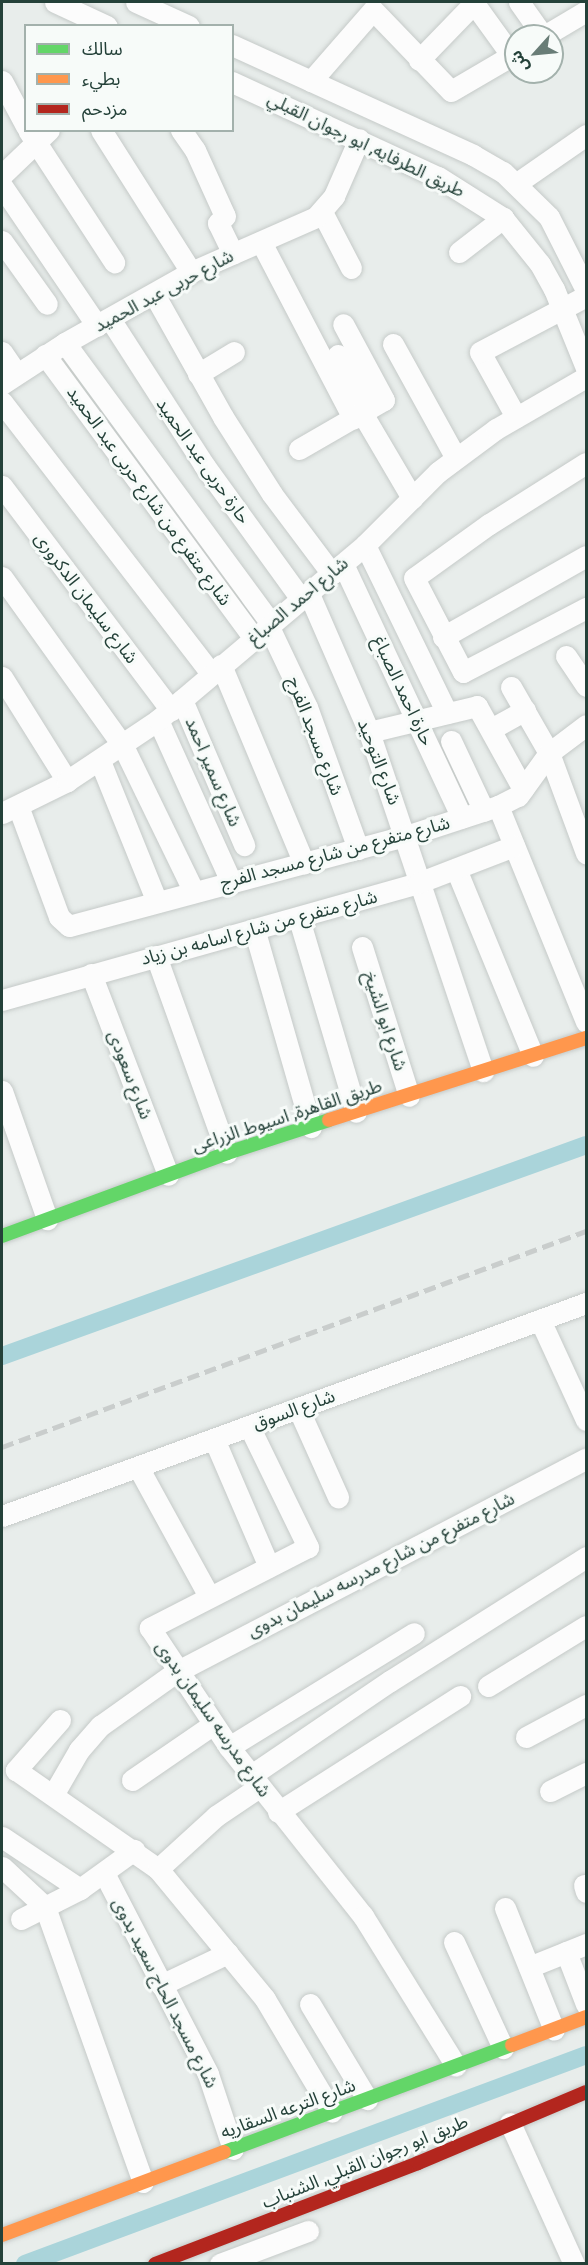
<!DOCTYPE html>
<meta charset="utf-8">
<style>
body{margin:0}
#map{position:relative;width:588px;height:2265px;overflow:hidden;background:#e8edeb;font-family:"Roboto Condensed","Noto Sans Arabic",sans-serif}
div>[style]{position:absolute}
.canal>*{height:18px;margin:-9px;padding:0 9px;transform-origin:9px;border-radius:9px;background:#aad4da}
.roads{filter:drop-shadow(0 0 2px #c5cac8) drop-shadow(0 0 2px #c5cac8)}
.street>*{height:21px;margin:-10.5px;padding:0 10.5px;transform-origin:10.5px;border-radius:10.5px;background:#fcfcfc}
.fast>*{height:14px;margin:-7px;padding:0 7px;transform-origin:7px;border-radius:7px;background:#63d668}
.slow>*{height:14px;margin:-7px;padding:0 7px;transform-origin:7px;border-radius:7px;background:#ff974d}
.jam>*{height:14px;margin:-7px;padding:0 7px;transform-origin:7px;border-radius:7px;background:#b3261e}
.rail>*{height:4.5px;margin-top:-2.25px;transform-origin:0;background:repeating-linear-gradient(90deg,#c9cdcc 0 12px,transparent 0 18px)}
span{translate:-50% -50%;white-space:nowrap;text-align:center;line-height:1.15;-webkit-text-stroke:6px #f7fbf9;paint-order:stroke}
.street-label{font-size:18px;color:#244139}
.frame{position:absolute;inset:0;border:3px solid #244139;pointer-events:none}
.legend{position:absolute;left:24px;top:24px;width:210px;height:108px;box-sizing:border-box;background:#f7fbf9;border:2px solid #a3b1ac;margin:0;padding:8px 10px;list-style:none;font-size:18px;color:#244139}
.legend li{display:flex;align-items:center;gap:12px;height:30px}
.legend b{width:30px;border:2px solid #a3b1ac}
.north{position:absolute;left:504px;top:24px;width:60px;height:60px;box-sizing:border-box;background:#f7fbf9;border:2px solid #a3b1ac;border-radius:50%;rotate:243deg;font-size:16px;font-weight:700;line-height:24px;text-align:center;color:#244139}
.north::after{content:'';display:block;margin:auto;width:21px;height:27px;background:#697d77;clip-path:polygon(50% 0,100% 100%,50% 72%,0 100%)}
</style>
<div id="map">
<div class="canal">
<i style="left:2px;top:1356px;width:621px;rotate:-19.86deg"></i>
<i style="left:25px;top:2264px;width:599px;rotate:-20.43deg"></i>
</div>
<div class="roads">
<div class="street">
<i style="left:55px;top:2px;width:57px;rotate:24.8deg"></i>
<i style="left:136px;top:2px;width:58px;rotate:24.4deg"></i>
<i style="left:473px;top:2px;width:67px;rotate:54.2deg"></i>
<i style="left:519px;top:2px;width:42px;rotate:54.8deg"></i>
<i style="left:544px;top:36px;width:49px;rotate:-30.8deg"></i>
<i style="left:232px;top:45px;width:265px;rotate:24.5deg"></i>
<i style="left:473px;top:155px;width:34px;rotate:30deg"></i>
<i style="left:503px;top:172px;width:64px;rotate:44.4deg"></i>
<i style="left:549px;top:217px;width:82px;rotate:63.1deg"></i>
<i style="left:419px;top:60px;width:79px;rotate:-46deg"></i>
<i style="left:2px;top:81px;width:51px;rotate:61.9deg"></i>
<i style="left:311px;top:81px;width:94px;rotate:-48.9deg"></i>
<i style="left:373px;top:10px;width:112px;rotate:46.1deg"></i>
<i style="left:451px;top:91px;width:75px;rotate:-30.3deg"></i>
<i style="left:232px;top:82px;width:227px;rotate:24.8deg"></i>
<i style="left:438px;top:177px;width:77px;rotate:32.2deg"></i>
<i style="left:503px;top:218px;width:59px;rotate:51.2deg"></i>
<i style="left:540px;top:264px;width:29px;rotate:61deg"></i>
<i style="left:554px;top:289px;width:85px;rotate:67.9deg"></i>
<i style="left:28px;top:130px;width:158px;rotate:56.9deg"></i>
<i style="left:101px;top:130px;width:168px;rotate:57.6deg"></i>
<i style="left:181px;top:130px;width:24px;rotate:55deg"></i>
<i style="left:195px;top:150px;width:72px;rotate:65.6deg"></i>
<i style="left:225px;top:216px;width:10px;rotate:135deg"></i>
<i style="left:218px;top:223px;width:34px;rotate:64deg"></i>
<i style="left:2px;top:175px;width:65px;rotate:-43.8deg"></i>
<i style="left:517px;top:183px;width:84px;rotate:-34.8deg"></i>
<i style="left:2px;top:186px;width:169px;rotate:55.8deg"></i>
<i style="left:322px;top:212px;width:63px;rotate:62.6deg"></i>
<i style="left:2px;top:241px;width:77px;rotate:54.5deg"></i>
<i style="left:261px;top:242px;width:199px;rotate:62.4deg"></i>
<i style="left:459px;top:252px;width:56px;rotate:-37.7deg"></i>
<i style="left:154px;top:294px;width:141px;rotate:60.7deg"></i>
<i style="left:223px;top:417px;width:91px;rotate:57.5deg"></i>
<i style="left:272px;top:494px;width:100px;rotate:53.1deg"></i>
<i style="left:110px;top:319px;width:174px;rotate:57.2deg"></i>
<i style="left:204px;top:465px;width:165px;rotate:54.1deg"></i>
<i style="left:65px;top:343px;width:348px;rotate:53.7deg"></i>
<i style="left:393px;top:344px;width:130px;rotate:61.1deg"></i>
<i style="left:2px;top:352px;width:25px;rotate:56deg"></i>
<i style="left:45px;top:355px;width:350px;rotate:53.6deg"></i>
<i style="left:338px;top:355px;width:62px;rotate:60.9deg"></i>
<i style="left:198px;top:374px;width:42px;rotate:-31.4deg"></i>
<i style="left:2px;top:384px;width:75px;rotate:-33.1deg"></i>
<i style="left:65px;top:343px;width:145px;rotate:-29.4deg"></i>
<i style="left:191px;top:272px;width:137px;rotate:-23.7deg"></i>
<i style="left:316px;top:217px;width:28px;rotate:-49deg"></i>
<i style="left:334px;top:196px;width:62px;rotate:-66.3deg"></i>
<i style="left:2px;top:402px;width:342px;rotate:52.4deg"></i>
<i style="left:362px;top:413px;width:99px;rotate:59.5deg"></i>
<i style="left:516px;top:417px;width:74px;rotate:-119deg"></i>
<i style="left:480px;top:352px;width:120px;rotate:-27.8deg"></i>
<i style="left:299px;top:449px;width:98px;rotate:-30deg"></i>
<i style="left:384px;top:400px;width:86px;rotate:-118.3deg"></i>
<i style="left:586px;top:463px;width:115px;rotate:147.8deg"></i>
<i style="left:489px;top:524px;width:92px;rotate:144.2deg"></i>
<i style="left:414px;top:578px;width:106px;rotate:62.5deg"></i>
<i style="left:463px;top:672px;width:139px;rotate:-27.5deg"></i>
<i style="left:2px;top:486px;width:281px;rotate:53deg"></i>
<i style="left:365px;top:545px;width:187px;rotate:64deg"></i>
<i style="left:343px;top:564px;width:280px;rotate:64.9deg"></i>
<i style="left:2px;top:577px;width:208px;rotate:54.4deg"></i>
<i style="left:123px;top:746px;width:162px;rotate:64.1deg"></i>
<i style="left:309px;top:594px;width:150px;rotate:66.5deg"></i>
<i style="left:369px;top:732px;width:358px;rotate:71.4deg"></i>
<i style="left:268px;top:625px;width:91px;rotate:64.6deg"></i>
<i style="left:307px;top:707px;width:151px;rotate:70.2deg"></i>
<i style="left:443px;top:637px;width:164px;rotate:-29.5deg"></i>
<i style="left:566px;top:656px;width:36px;rotate:56deg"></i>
<i style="left:221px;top:665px;width:215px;rotate:67.3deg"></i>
<i style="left:2px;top:677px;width:123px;rotate:58deg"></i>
<i style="left:511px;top:687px;width:76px;rotate:60.1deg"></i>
<i style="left:549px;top:753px;width:107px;rotate:69.7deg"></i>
<i style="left:182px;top:700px;width:158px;rotate:66.8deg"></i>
<i style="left:158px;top:720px;width:178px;rotate:65.7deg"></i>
<i style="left:491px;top:729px;width:39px;rotate:-29deg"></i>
<i style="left:369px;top:732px;width:111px;rotate:-13.5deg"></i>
<i style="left:477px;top:706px;width:95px;rotate:61deg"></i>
<i style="left:451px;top:741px;width:77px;rotate:64.8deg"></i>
<i style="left:100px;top:761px;width:152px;rotate:68deg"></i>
<i style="left:18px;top:806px;width:118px;rotate:69.7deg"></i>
<i style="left:59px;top:917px;width:13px;rotate:42deg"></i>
<i style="left:69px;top:926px;width:349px;rotate:-15deg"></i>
<i style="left:406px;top:836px;width:97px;rotate:-18.1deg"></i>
<i style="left:498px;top:806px;width:22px;rotate:-27deg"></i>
<i style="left:518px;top:796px;width:53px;rotate:-54.2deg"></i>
<i style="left:549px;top:753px;width:46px;rotate:-37.1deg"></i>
<i style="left:498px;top:806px;width:233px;rotate:67.8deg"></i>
<i style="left:2px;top:813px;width:72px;rotate:-26.2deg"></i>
<i style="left:67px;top:781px;width:110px;rotate:-33.8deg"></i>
<i style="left:158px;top:720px;width:271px;rotate:-40.2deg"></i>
<i style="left:365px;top:545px;width:103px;rotate:-45deg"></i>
<i style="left:438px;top:472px;width:72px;rotate:-36.6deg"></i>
<i style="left:496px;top:429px;width:104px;rotate:-30deg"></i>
<i style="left:456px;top:869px;width:202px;rotate:67.6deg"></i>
<i style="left:299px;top:919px;width:201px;rotate:73.5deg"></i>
<i style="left:255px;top:932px;width:203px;rotate:74deg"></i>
<i style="left:362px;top:947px;width:156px;rotate:72.5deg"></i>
<i style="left:156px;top:956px;width:209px;rotate:70.2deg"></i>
<i style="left:91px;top:974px;width:215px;rotate:69deg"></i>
<i style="left:2px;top:1000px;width:432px;rotate:-15.7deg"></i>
<i style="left:418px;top:883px;width:103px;rotate:-21.1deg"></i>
<i style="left:2px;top:1091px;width:136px;rotate:70.6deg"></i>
<i style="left:540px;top:1320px;width:110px;rotate:65.3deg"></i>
<i style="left:298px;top:1408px;width:98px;rotate:65.8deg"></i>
<i style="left:249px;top:1426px;width:135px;rotate:64deg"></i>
<i style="left:308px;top:1547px;width:178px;rotate:152.9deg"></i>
<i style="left:150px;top:1628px;width:143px;rotate:56.4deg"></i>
<i style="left:229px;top:1747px;width:216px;rotate:51.6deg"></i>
<i style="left:363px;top:1916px;width:176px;rotate:58.2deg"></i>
<i style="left:214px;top:1439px;width:139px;rotate:66.7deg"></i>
<i style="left:138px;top:1467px;width:147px;rotate:61.2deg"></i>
<i style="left:2px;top:1516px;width:622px;rotate:-20.04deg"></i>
<i style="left:488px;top:1686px;width:115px;rotate:-31.5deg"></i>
<i style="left:60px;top:1720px;width:67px;rotate:131.3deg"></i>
<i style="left:16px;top:1770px;width:173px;rotate:34.9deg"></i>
<i style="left:158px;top:1869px;width:168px;rotate:50.5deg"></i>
<i style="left:265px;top:1999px;width:131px;rotate:59.3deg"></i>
<i style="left:526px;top:1737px;width:68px;rotate:-28.1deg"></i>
<i style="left:229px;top:1747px;width:217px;rotate:-31.6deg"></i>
<i style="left:250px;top:1776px;width:169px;rotate:-34.2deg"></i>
<i style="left:390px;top:1681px;width:232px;rotate:-32.3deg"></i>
<i style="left:132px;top:1780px;width:97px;rotate:-34.5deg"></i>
<i style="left:550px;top:1791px;width:40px;rotate:-26.6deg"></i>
<i style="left:53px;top:1795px;width:52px;rotate:-60deg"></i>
<i style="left:79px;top:1750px;width:32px;rotate:-49deg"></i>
<i style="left:100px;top:1726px;width:93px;rotate:-35.4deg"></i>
<i style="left:176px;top:1672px;width:462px;rotate:-27.5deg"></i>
<i style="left:278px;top:1812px;width:216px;rotate:-32.5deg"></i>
<i style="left:2px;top:1837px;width:94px;rotate:33.7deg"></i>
<i style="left:2px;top:1867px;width:59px;rotate:42.9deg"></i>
<i style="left:45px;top:1907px;width:292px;rotate:70.4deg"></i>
<i style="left:158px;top:1869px;width:79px;rotate:-42.4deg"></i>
<i style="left:216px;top:1816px;width:52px;rotate:-34deg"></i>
<i style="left:104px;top:1873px;width:226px;rotate:62.6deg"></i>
<i style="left:208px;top:2074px;width:79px;rotate:71.6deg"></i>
<i style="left:584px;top:1885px;width:7px;rotate:74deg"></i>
<i style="left:505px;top:1908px;width:131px;rotate:68.1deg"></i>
<i style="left:21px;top:1919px;width:66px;rotate:-27deg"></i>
<i style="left:80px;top:1889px;width:67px;rotate:-35.8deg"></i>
<i style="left:454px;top:1942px;width:117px;rotate:65.2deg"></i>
<i style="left:566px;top:1952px;width:56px;rotate:69deg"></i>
<i style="left:529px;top:1967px;width:61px;rotate:-22deg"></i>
<i style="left:161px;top:1985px;width:74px;rotate:-25.5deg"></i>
<i style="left:310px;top:2004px;width:111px;rotate:59deg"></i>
<i style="left:510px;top:2123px;width:155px;rotate:65.6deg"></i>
<i style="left:220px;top:2264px;width:94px;rotate:-20.6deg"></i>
</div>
<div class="fast">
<i style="left:2px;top:1236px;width:240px;rotate:-20.2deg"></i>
<i style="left:227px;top:1153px;width:107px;rotate:-17.9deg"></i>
<i style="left:224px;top:2152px;width:307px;rotate:-20.4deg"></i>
</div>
<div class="slow">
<i style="left:329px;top:1120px;width:270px;rotate:-17.7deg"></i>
<i style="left:512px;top:2045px;width:79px;rotate:-20.7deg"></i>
<i style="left:2px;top:2235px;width:237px;rotate:-20.5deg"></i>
</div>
<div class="jam">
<i style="left:155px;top:2264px;width:282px;rotate:-21deg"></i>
<i style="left:418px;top:2163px;width:182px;rotate:-22.9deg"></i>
</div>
</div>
<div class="rail">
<i style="left:2px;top:1447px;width:623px;rotate:-20.3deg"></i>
</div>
<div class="street-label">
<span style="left:366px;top:145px;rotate:26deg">طريق الطرفايه, ابو رجوان القبلي</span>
<span style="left:164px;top:291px;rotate:-28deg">شارع حربى عبد الحميد</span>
<span style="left:203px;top:461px;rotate:55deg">حارة حربى عبد الحميد</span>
<span style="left:149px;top:496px;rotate:54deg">شارع متفرع من شارع حربى عبد الحميد</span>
<span style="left:86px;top:598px;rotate:53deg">شارع سليمان الدكرورى</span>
<span style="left:298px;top:601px;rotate:-40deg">شارع احمد الصباغ</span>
<span style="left:403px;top:691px;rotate:65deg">حارة احمد الصباغ</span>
<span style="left:315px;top:736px;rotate:69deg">شارع مسجد الفرج</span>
<span style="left:379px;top:762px;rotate:69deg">شارع التوحيد</span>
<span style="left:213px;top:772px;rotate:67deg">شارع سمير احمد</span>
<span style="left:335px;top:853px;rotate:-15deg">شارع متفرع من شارع مسجد الفرج</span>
<span style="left:259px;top:928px;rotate:-15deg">شارع متفرع من شارع اسامه بن زياد</span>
<span style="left:385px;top:1021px;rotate:72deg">شارع ابو الشيخ</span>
<span style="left:130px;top:1075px;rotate:69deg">شارع سعودى</span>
<span style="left:287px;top:1116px;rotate:-18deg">طريق القاهرة, اسيوط الزراعى</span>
<span style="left:294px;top:1410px;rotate:-20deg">شارع السوق</span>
<span style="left:381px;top:1565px;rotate:-27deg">شارع متفرع من شارع مدرسه سليمان بدوى</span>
<span style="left:213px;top:1719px;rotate:55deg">شارع مدرسه سليمان بدوى</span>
<span style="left:165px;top:1993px;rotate:63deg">شارع مسجد الحاج سعيد بدوى</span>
<span style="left:288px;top:2109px;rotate:-20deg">شارع الترعه السقاريه</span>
<span style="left:365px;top:2162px;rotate:-22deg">طريق ابو رجوان القبلي, الشنباب</span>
</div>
<div class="frame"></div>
<ul class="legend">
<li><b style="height:8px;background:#63d668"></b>سالك</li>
<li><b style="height:8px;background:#ff974d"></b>بطيء</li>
<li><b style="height:8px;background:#b3261e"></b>مزدحم</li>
</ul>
<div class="north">ش</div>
</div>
